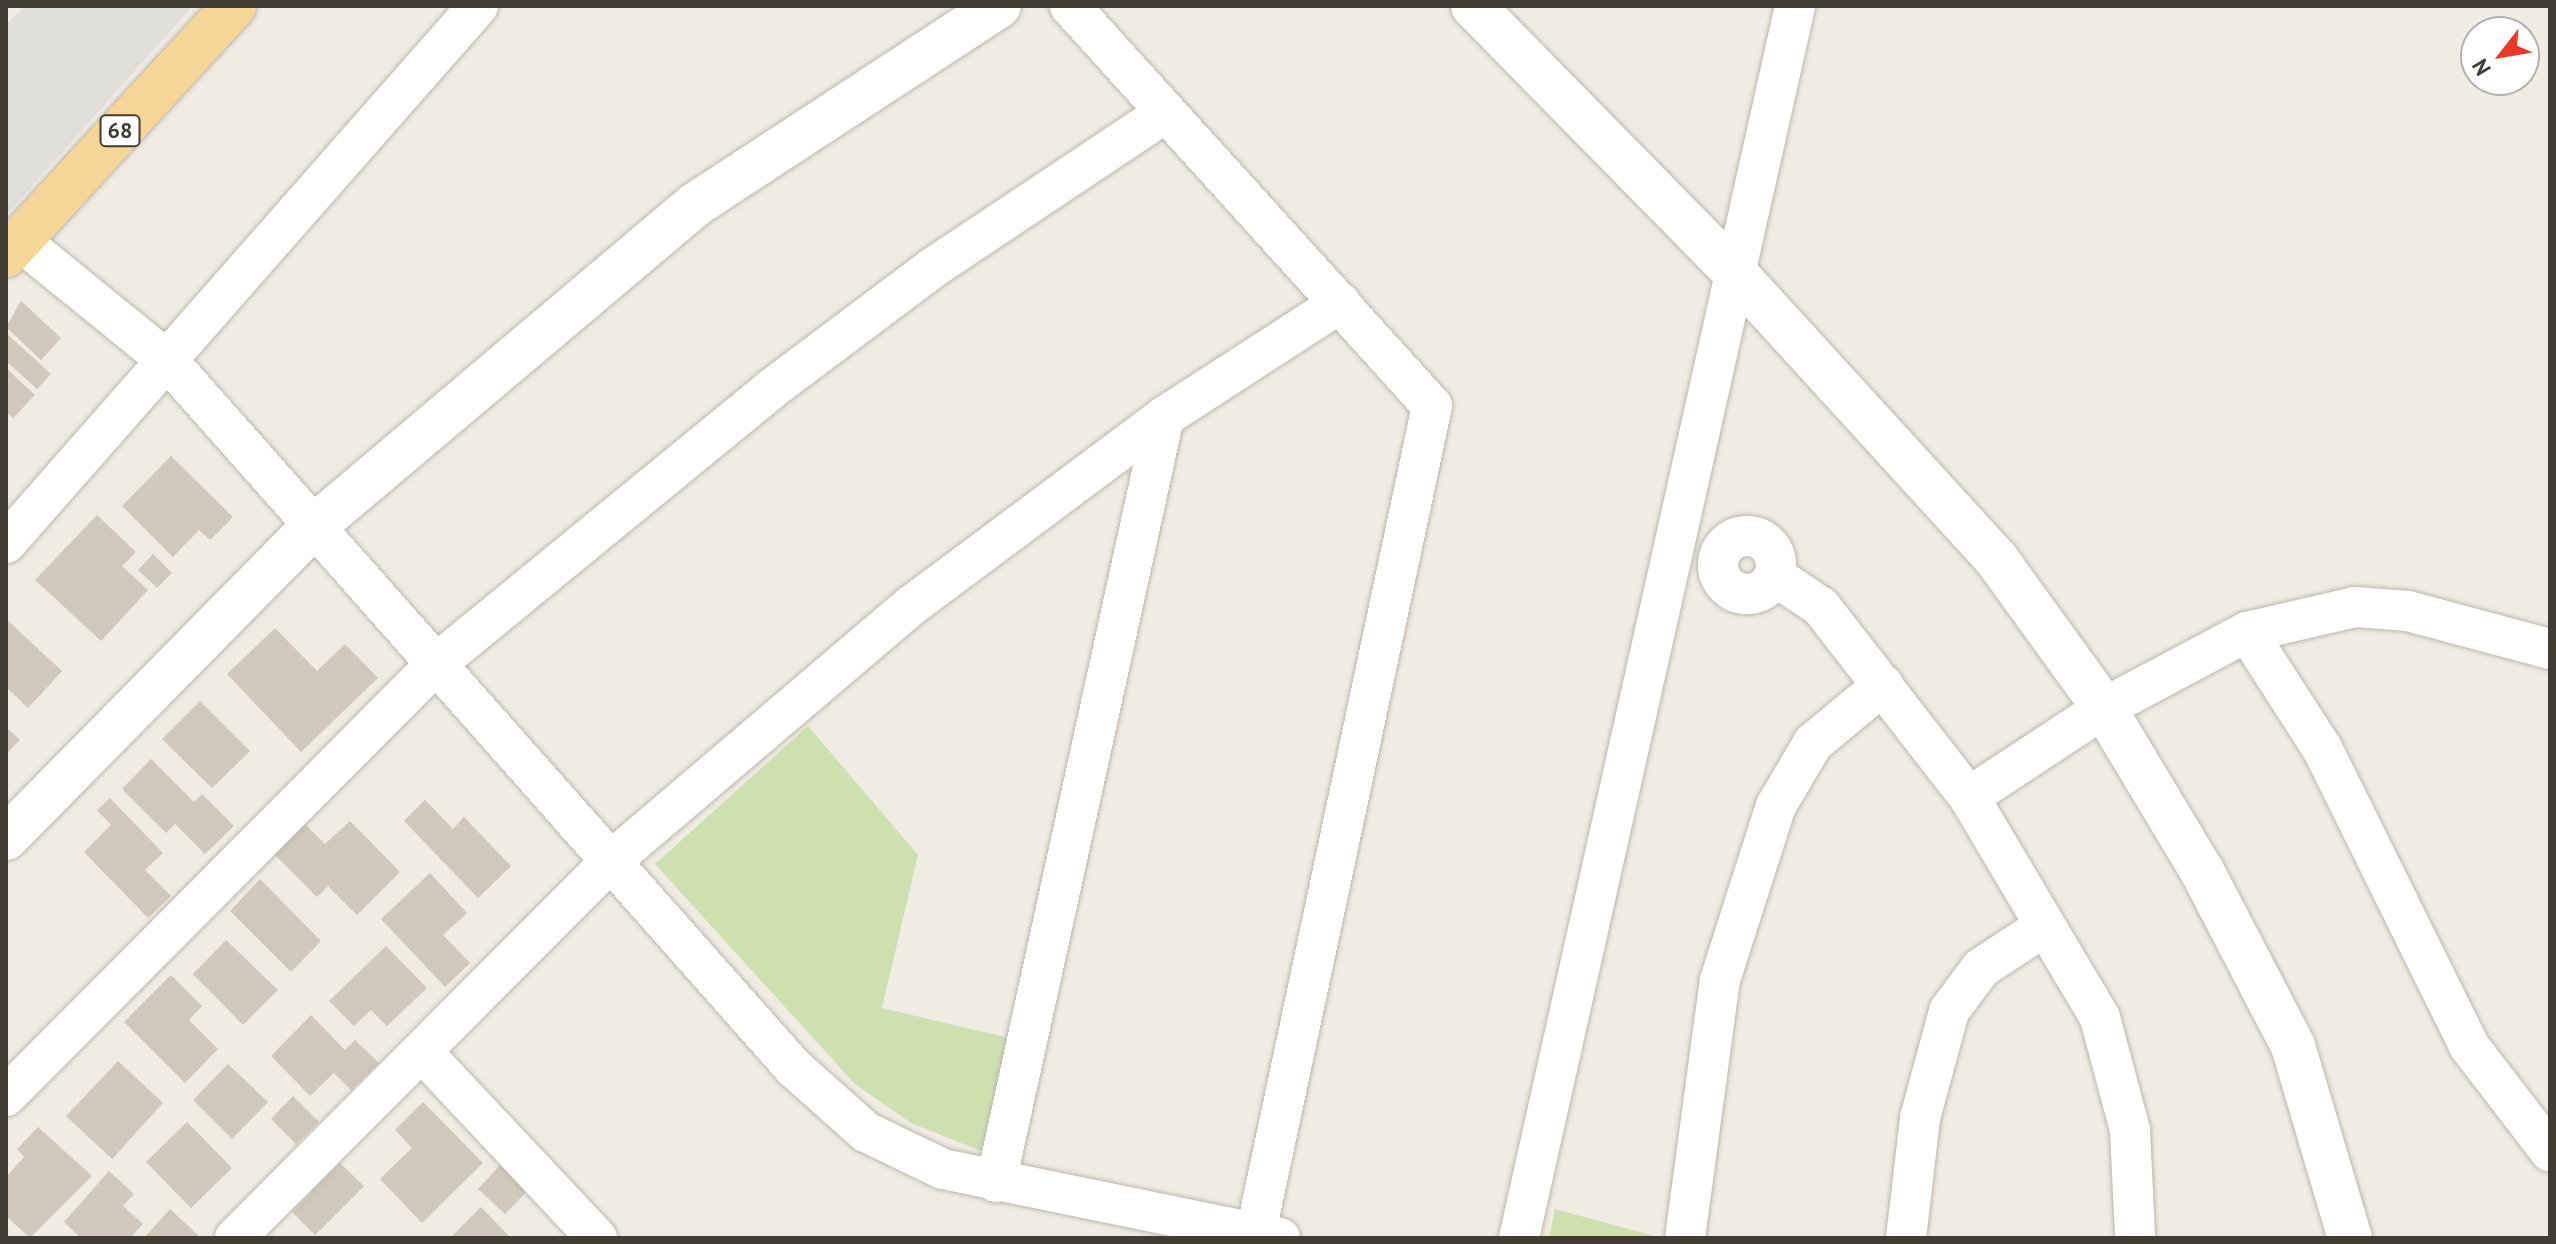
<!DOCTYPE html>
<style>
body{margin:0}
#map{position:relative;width:2556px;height:1244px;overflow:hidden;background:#f0ece4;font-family:"PT Sans",sans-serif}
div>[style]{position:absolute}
.green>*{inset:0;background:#cde1af}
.parking>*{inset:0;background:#e1dfdc}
.building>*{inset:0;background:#d1c7ba}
.roads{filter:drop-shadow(0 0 2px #bdb6aa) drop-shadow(0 0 2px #bdb6aa)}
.minor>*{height:40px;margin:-20px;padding:0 20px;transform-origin:20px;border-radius:20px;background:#fff}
.minor>.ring{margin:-20px;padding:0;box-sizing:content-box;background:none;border:40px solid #fff;border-radius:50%}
.tertiary>*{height:44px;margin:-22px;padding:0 22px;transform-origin:22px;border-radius:22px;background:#fff}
.primary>*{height:44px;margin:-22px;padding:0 22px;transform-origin:22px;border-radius:22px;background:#f5d697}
span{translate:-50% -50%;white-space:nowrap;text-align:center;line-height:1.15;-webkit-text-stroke:6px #fff;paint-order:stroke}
.shield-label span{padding:2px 6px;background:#fff;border:2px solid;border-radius:6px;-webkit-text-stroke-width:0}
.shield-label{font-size:22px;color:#413c34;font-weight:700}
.frame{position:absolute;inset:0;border:8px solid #413c34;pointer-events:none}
.north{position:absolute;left:2460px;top:16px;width:80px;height:80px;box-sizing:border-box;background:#fff;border:2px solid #b3b1ae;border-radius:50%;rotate:239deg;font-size:22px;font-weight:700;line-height:32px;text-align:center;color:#413c34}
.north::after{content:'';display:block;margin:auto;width:28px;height:36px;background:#e73924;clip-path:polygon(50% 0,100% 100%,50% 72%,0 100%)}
</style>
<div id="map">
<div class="green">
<i style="clip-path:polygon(808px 726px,918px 855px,882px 1008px,1009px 1038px,981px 1151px,911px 1123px,855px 1084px,655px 864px)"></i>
<i style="clip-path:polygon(1555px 1209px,1662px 1238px,1549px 1238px)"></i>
</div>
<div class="parking">
<i style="clip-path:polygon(24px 6px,193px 6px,6px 215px,6px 25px)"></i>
</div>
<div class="building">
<i style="clip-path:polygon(21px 301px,61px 338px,41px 360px,6px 327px)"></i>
<i style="clip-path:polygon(6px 333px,51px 374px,37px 389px,6px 361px)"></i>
<i style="clip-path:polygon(6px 368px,35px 395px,13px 418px,6px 412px)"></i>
<i style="clip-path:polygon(171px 456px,233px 517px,210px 540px,199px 530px,173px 557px,122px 506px)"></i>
<i style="clip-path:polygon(97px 515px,136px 552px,122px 566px,148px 590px,101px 641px,35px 580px)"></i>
<i style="clip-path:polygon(153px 554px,172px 573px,157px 588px,138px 570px)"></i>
<i style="clip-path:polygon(6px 619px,62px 671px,28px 708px,6px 687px)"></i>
<i style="clip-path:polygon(275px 628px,317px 671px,345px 644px,378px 678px,301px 752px,227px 674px)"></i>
<i style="clip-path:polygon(200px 701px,250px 751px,212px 788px,162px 739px)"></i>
<i style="clip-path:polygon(6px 727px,20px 740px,6px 754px)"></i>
<i style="clip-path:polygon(151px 759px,194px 802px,202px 794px,234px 826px,205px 854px,175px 824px,166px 833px,122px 789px)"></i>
<i style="clip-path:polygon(110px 798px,163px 853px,145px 870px,171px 896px,148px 918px,84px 852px,111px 825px,97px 810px)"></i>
<i style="clip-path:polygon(425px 800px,453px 829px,464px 817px,511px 866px,478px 898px,404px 821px)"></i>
<i style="clip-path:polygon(302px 821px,325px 844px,350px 821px,400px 872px,357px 915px,328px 886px,317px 897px,271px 851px)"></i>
<i style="clip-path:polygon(430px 873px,467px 913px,443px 935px,470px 963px,445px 987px,381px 919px)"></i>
<i style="clip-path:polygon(260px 879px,321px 941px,291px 972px,230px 911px)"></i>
<i style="clip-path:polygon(226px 940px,278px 990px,243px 1025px,193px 974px)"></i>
<i style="clip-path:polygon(386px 946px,427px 988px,387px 1026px,371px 1010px,354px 1026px,329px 1001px)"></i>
<i style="clip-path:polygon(171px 975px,202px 1006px,189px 1020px,218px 1049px,185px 1083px,124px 1022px)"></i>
<i style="clip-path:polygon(311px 1015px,345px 1050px,355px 1040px,379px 1063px,351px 1090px,334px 1073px,310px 1096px,271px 1056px)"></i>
<i style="clip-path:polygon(118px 1061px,163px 1103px,112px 1159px,66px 1116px)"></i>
<i style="clip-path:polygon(228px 1064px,268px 1102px,232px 1139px,193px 1100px)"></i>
<i style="clip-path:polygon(293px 1096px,319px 1122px,296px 1144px,271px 1119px)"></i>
<i style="clip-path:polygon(423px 1102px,483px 1163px,422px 1223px,380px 1179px,412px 1148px,395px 1130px)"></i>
<i style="clip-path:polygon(187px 1122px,232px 1168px,191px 1208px,146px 1162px)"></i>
<i style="clip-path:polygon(38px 1127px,92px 1176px,30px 1238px,6px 1216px,6px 1177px,24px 1157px,17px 1149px)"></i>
<i style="clip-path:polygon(340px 1163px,364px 1186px,315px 1235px,292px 1212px)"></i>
<i style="clip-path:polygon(502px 1163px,529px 1189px,505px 1214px,478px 1189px)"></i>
<i style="clip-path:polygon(109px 1171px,134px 1194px,123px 1206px,143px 1224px,130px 1238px,81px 1238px,64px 1222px)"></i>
<i style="clip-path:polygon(481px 1207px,511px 1238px,450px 1238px)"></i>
<i style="clip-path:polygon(170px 1209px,199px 1236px,198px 1238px,144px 1238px)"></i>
</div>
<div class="roads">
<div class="minor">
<i style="left:1070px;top:6px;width:539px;rotate:47.85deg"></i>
<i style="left:1432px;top:406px;width:845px;rotate:102.03deg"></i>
<i style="left:19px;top:240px;width:192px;rotate:39.1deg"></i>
<i style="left:168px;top:361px;width:943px;rotate:48.48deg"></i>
<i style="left:793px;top:1067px;width:98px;rotate:41.7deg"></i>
<i style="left:866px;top:1132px;width:85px;rotate:25.7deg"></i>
<i style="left:943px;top:1169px;width:344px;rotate:11.6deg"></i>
<i class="ring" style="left:1718px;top:536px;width:18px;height:18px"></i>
<i style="left:6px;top:543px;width:715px;rotate:-48.69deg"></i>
<i style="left:1775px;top:576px;width:55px;rotate:34deg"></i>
<i style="left:1821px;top:607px;width:241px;rotate:52.1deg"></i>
<i style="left:1969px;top:797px;width:257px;rotate:59.3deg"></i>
<i style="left:2100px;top:1018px;width:116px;rotate:75deg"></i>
<i style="left:2130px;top:1130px;width:108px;rotate:87.3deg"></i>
<i style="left:2247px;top:632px;width:140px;rotate:57.2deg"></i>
<i style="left:2323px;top:750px;width:330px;rotate:63.7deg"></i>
<i style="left:2469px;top:1046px;width:133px;rotate:52.4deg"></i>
<i style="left:1969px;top:797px;width:162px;rotate:-33.4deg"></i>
<i style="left:2104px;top:708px;width:162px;rotate:-28deg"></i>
<i style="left:2247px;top:632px;width:111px;rotate:-13deg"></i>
<i style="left:2355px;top:607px;width:53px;rotate:4.3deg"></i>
<i style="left:2408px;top:611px;width:147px;rotate:15deg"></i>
<i style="left:424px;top:1054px;width:253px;rotate:46.8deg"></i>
<i style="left:6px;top:1096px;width:611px;rotate:-45.13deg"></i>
<i style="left:437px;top:663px;width:436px;rotate:-39.3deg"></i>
<i style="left:774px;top:387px;width:200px;rotate:-36.9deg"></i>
<i style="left:934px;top:267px;width:275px;rotate:-33.7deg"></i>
<i style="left:996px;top:1182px;width:783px;rotate:-77.61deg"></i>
<i style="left:235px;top:1238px;width:532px;rotate:-45.08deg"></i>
<i style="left:611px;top:861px;width:395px;rotate:-40.4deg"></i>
<i style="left:912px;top:605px;width:314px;rotate:-36.7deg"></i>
<i style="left:1164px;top:417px;width:210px;rotate:-32.9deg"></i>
<i style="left:1519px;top:1238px;width:1263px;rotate:-77.37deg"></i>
<i style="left:1685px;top:1238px;width:260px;rotate:-82.3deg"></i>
<i style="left:1720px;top:980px;width:183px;rotate:-72.2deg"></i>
<i style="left:1776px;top:806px;width:73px;rotate:-59.6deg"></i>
<i style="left:1813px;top:743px;width:91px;rotate:-39.6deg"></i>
<i style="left:1906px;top:1238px;width:121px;rotate:-83.3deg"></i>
<i style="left:1920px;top:1118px;width:111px;rotate:-74.8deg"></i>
<i style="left:1949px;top:1011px;width:54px;rotate:-53.3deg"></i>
<i style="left:1981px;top:968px;width:73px;rotate:-33.3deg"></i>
</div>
<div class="tertiary">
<i style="left:1473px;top:6px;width:375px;rotate:45.5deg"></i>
<i style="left:1736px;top:274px;width:387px;rotate:47.6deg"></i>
<i style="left:1997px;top:560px;width:183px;rotate:54.1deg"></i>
<i style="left:2104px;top:708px;width:190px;rotate:59deg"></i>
<i style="left:2202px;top:871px;width:197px;rotate:62.5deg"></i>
<i style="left:2293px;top:1046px;width:200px;rotate:73.5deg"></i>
<i style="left:6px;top:838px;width:434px;rotate:-45.4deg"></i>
<i style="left:311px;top:529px;width:504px;rotate:-40.17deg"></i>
<i style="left:696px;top:204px;width:362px;rotate:-33.2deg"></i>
</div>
<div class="primary">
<i style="left:6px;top:255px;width:338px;rotate:-47.5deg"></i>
</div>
</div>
<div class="shield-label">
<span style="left:120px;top:131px">68</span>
</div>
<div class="frame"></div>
<div class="north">N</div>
</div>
